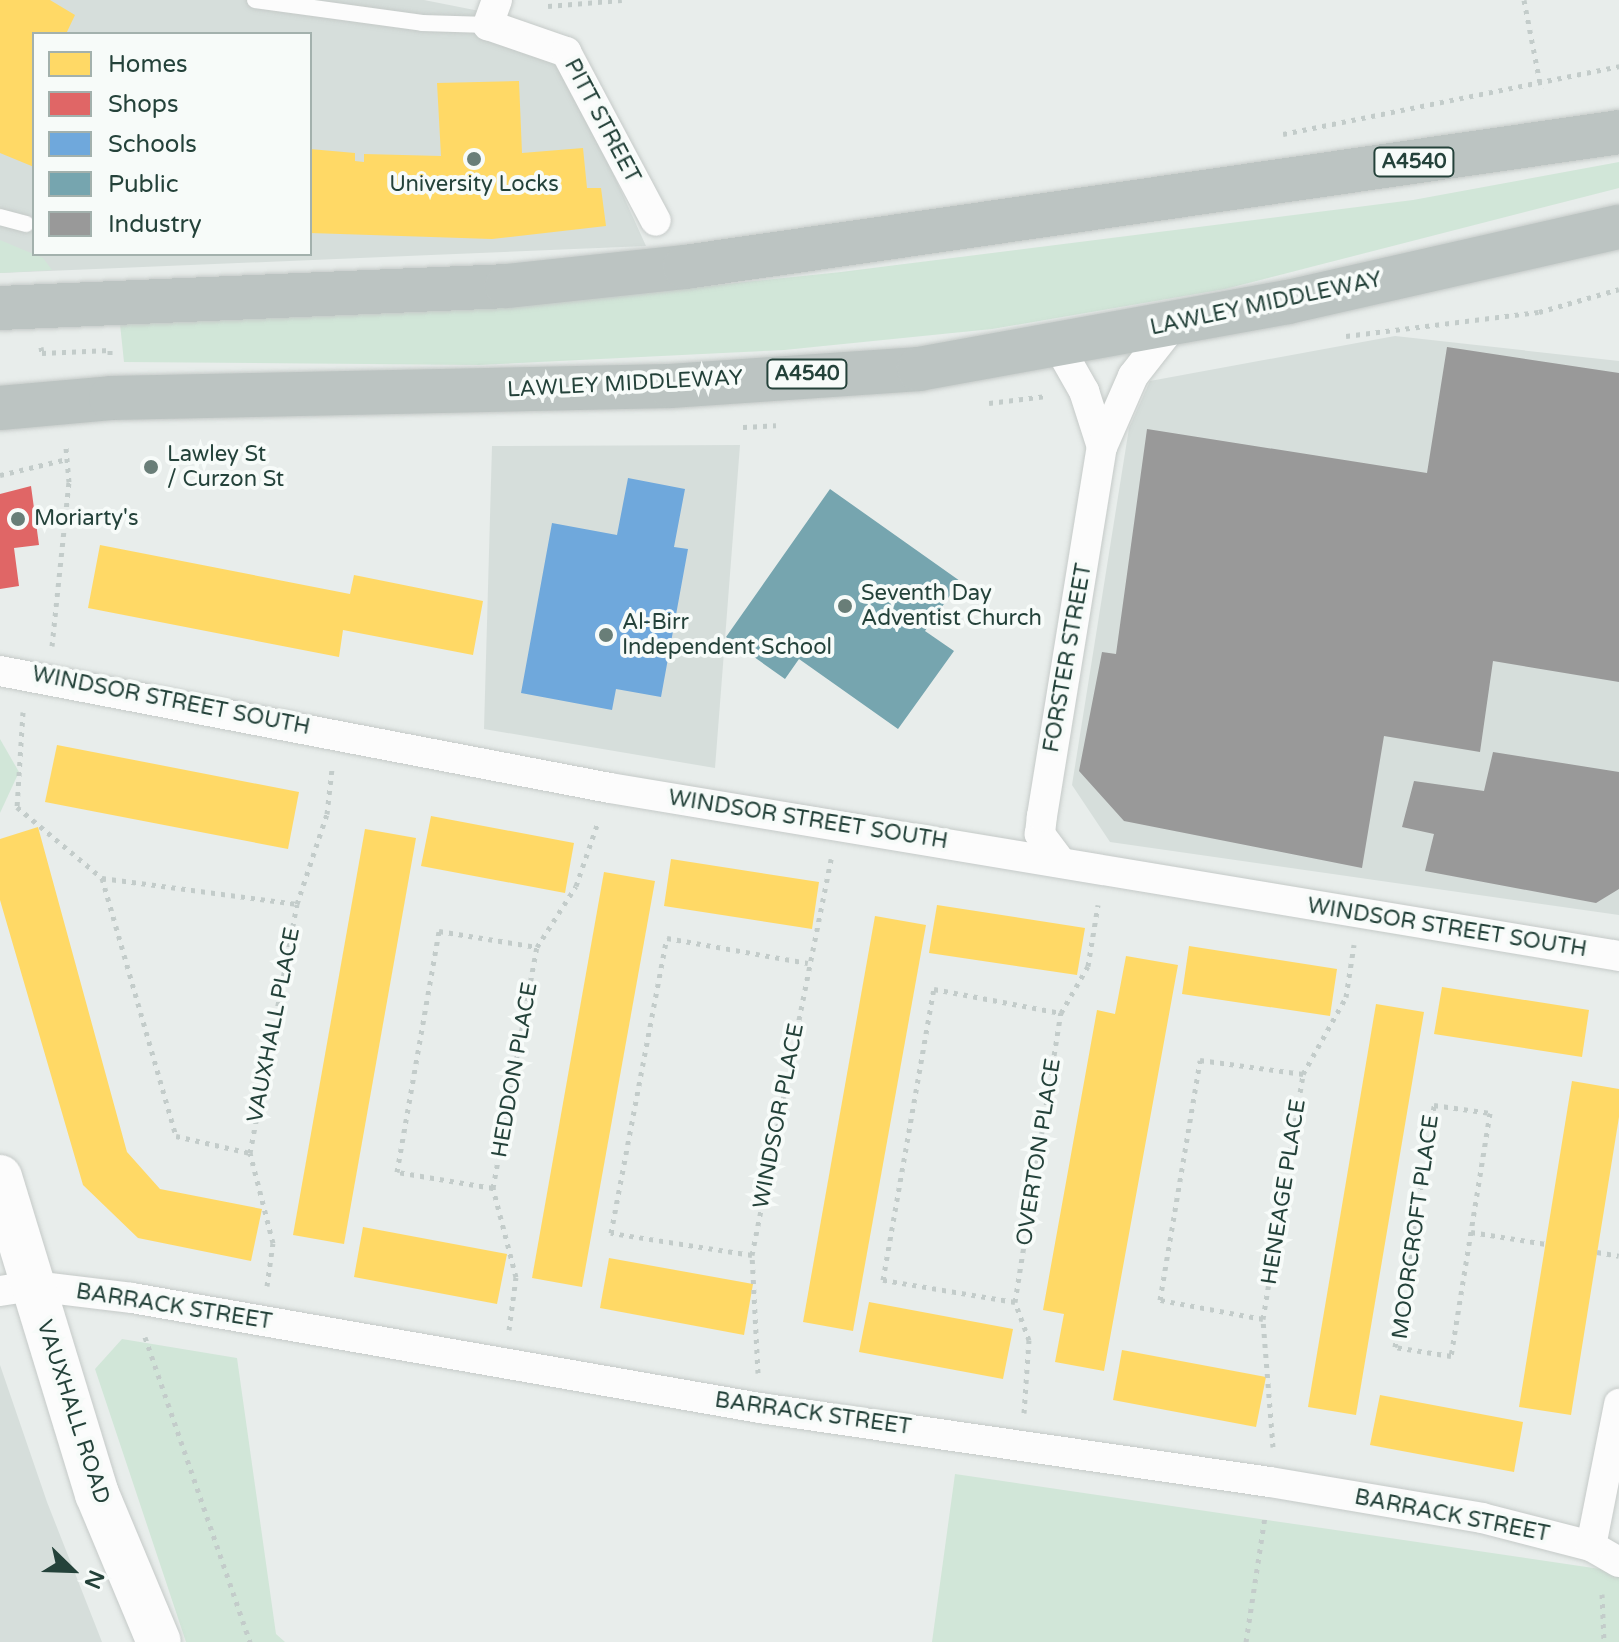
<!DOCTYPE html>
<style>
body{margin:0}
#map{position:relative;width:1619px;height:1642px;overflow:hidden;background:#e8edeb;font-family:"Varela Round",sans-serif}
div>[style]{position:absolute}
.built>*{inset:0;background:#d6dedb}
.green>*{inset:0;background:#d1e6d8}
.homes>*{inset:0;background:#ffd966}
.shops>*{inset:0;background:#e06666}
.schools>*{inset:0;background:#6fa8dc}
.public>*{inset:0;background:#76a5af}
.industry>*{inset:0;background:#999}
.path>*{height:5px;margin-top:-2.5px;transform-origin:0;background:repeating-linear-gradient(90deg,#c3ccca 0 4px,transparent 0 10px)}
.roads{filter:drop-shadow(0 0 2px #c5cac8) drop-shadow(0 0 2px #c5cac8)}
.lane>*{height:16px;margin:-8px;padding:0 8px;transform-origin:8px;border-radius:8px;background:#fcfcfc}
.street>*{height:30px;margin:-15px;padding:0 15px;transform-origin:15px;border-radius:15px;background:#fcfcfc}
.secondary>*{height:44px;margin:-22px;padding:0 22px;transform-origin:22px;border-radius:22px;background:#fcfcfc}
.highway>*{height:44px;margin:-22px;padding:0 22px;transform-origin:22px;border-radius:22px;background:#bcc4c2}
.dots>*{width:22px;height:22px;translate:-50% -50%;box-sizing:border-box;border:4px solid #f7fbf9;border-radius:50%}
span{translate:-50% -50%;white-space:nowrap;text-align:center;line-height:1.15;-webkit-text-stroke:8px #f7fbf9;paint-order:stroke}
.shield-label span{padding:2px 6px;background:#f7fbf9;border:2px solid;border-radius:6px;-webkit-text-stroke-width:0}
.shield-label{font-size:20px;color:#24423a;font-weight:700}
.street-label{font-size:22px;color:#24423a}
.poi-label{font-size:22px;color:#24423a}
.left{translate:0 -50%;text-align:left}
.legend{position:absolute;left:32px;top:32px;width:280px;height:224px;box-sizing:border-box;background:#f7fbf9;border:2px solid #a3b1ad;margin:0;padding:10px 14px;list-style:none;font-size:24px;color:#24423a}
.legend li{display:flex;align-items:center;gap:16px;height:40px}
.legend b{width:40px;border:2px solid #a3b1ad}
.north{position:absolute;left:32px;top:1530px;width:80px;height:80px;-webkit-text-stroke:6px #f7fbf9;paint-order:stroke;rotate:113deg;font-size:22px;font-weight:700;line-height:32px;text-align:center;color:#24423a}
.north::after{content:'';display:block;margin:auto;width:28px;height:36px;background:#24423a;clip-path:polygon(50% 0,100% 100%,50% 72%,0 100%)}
</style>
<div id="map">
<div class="built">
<i style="clip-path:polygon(evenodd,0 0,424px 0,515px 18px,564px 65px,646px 246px,0 273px,0 0,34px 34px,310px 34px,310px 254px,34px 254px,34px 34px)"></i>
<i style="clip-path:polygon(1395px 336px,1619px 361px,1619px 915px,1110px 842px,1072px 785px,1129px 428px,1150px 381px)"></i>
<i style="clip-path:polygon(740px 445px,715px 768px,484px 729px,492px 446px)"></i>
<i style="clip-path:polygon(0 1365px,47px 1502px,102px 1642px,0 1642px)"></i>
</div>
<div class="green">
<i style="clip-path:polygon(1619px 162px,1619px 188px,1225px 289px,992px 329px,784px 350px,479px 365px,124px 362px,120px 324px,527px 305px,841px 272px,1413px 200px)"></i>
<i style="clip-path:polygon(0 240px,43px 258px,52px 270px,0 273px)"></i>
<i style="clip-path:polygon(0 739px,19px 772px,0 813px)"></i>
<i style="clip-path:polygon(122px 1339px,237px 1358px,276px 1634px,285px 1642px,186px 1642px,95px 1369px)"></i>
<i style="clip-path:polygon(955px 1474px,1607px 1570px,1619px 1577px,1619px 1642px,932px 1642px)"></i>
</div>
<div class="homes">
<i style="clip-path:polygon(0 0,50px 0,75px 15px,66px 34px,34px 34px,34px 167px,0 153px)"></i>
<i style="clip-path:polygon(519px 81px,522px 153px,583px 148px,587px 188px,601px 188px,606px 226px,492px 239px,310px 233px,310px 149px,355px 153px,355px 161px,364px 162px,364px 154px,441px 156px,437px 83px)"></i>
<i style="clip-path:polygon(100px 545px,350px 594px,354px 575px,483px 601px,473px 655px,343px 630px,339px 657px,88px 608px)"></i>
<i style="clip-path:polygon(57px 745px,299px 792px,288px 849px,45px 802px)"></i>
<i style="clip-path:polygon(431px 816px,574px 843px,565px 893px,421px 866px)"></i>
<i style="clip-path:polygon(38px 827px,127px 1152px,160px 1189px,262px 1209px,251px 1261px,138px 1238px,83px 1185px,0 900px,0 839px)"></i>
<i style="clip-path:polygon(365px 829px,416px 838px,344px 1244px,293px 1235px)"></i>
<i style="clip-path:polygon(671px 859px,819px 882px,812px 929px,664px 906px)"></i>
<i style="clip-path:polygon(604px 872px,655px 881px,582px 1287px,532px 1278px)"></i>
<i style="clip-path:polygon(937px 905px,1085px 928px,1077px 975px,929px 953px)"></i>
<i style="clip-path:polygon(875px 916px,926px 925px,853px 1331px,803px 1322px)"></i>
<i style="clip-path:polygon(1189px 946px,1337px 969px,1330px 1016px,1182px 994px)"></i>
<i style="clip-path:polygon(1126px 956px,1178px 965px,1104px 1371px,1055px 1362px,1064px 1314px,1043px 1310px,1097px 1010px,1115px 1014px)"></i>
<i style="clip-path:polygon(1442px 987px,1589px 1010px,1582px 1057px,1434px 1034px)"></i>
<i style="clip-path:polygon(1376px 1004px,1424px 1012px,1356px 1415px,1308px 1407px)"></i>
<i style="clip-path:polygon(1572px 1081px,1619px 1089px,1619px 1117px,1571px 1415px,1519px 1407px)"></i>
<i style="clip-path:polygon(363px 1227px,507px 1254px,497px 1304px,354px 1277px)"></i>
<i style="clip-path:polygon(609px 1258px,753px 1284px,744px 1335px,600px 1308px)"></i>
<i style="clip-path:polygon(869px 1302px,1013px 1329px,1003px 1379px,859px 1352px)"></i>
<i style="clip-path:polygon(1122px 1350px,1266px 1377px,1256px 1427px,1113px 1400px)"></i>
<i style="clip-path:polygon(1380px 1395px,1523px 1422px,1514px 1472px,1370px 1445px)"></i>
</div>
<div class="shops">
<i style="clip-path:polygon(31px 486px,39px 545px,14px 548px,19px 586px,0 589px,0 494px)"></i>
</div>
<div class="schools">
<i style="clip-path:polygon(628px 478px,685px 489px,674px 547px,688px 549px,661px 697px,616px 689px,612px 710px,521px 693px,552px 523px,617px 535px)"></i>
</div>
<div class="public">
<i style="clip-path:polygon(830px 489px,960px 581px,925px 631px,954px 651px,898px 729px,799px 659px,785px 679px,726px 637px)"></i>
</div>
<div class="industry">
<i style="clip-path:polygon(1447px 347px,1619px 373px,1619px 682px,1493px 661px,1480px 752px,1384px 736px,1362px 868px,1124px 821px,1079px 771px,1102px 652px,1116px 654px,1147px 429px,1427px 473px)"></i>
<i style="clip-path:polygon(1493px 752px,1619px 772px,1619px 889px,1596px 903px,1425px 871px,1434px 834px,1402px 827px,1414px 781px,1484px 791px)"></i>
</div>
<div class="path">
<i style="left:1524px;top:0;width:90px;rotate:79.1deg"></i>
<i style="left:548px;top:6px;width:74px;rotate:-4.6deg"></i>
<i style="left:1283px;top:134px;width:343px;rotate:-11.4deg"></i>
<i style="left:1346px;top:336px;width:194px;rotate:-7.1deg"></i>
<i style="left:1539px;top:312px;width:83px;rotate:-16deg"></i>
<i style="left:41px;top:347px;width:6px;rotate:81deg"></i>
<i style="left:42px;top:353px;width:68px;rotate:-2.5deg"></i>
<i style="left:110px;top:350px;width:7px;rotate:90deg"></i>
<i style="left:989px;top:403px;width:58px;rotate:-6.9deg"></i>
<i style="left:743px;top:427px;width:33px;rotate:-3deg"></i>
<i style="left:0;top:475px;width:69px;rotate:-13.4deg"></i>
<i style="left:52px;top:646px;width:165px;rotate:-84.1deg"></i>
<i style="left:69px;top:482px;width:37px;rotate:-95deg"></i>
<i style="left:23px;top:712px;width:95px;rotate:93.6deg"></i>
<i style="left:17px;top:807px;width:111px;rotate:39.9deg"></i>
<i style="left:102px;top:878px;width:268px;rotate:74deg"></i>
<i style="left:176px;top:1136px;width:76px;rotate:12.9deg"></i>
<i style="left:102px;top:878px;width:197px;rotate:7.6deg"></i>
<i style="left:1434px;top:1105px;width:57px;rotate:8.1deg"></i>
<i style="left:1490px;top:1113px;width:246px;rotate:99.1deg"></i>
<i style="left:1451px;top:1356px;width:57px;rotate:-170.9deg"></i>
<i style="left:1395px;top:1347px;width:245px;rotate:-80.8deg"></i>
<i style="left:493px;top:1188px;width:97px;rotate:-170.5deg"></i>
<i style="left:397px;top:1172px;width:245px;rotate:-80.1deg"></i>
<i style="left:439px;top:931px;width:99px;rotate:9.3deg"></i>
<i style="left:1471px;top:1232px;width:76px;rotate:9.1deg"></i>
<i style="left:1597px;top:1252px;width:22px;rotate:10deg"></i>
<i style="left:752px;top:1255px;width:143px;rotate:-171.1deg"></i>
<i style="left:611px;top:1233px;width:300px;rotate:-79.3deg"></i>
<i style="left:667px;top:938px;width:143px;rotate:10.1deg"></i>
<i style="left:267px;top:1286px;width:43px;rotate:-82.1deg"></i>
<i style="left:273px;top:1243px;width:93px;rotate:-104.3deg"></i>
<i style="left:250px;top:1153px;width:253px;rotate:-79.3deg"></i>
<i style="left:297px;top:904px;width:95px;rotate:-71.6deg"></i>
<i style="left:327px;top:814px;width:45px;rotate:-83.7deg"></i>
<i style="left:1015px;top:1302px;width:134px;rotate:-170.5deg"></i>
<i style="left:883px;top:1280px;width:295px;rotate:-80.1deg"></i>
<i style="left:934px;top:989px;width:129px;rotate:10.7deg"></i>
<i style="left:1263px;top:1319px;width:105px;rotate:-169.5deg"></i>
<i style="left:1160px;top:1300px;width:243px;rotate:-80.5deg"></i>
<i style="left:1200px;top:1060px;width:104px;rotate:7.7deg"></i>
<i style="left:509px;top:1330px;width:53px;rotate:-82.5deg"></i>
<i style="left:516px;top:1277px;width:92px;rotate:-104.5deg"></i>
<i style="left:493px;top:1188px;width:245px;rotate:-79.7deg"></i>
<i style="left:537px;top:947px;width:72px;rotate:-57.4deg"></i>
<i style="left:576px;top:886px;width:68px;rotate:-71deg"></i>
<i style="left:145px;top:1337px;width:323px;rotate:71deg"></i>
<i style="left:758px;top:1373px;width:118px;rotate:-92.9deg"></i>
<i style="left:752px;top:1255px;width:404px;rotate:-78.7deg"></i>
<i style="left:1024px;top:1413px;width:73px;rotate:-86.1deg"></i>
<i style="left:1029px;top:1340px;width:40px;rotate:-110.2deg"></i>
<i style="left:1015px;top:1302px;width:293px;rotate:-81deg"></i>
<i style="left:1061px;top:1013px;width:54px;rotate:-60.1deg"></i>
<i style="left:1088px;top:966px;width:62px;rotate:-80.7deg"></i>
<i style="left:1273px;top:1447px;width:128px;rotate:-94.5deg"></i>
<i style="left:1263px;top:1319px;width:248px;rotate:-80.7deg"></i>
<i style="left:1303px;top:1074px;width:88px;rotate:-60.8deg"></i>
<i style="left:1346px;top:997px;width:53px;rotate:-81.3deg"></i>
<i style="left:1602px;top:1594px;width:48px;rotate:87.6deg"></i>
<i style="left:1246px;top:1642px;width:127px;rotate:-81.4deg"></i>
</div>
<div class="roads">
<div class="lane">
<i style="left:255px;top:0;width:169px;rotate:7.8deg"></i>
<i style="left:422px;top:23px;width:66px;rotate:1.7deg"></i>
<i style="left:0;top:217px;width:27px;rotate:15deg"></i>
</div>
<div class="street">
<i style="left:497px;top:0;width:27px;rotate:110deg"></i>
<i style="left:488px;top:25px;width:83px;rotate:19.1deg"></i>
<i style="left:566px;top:52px;width:191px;rotate:62deg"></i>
<i style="left:1059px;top:347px;width:51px;rotate:60.4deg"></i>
<i style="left:1084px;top:391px;width:59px;rotate:72.2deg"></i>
<i style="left:0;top:671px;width:621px;rotate:10.86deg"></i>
<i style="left:610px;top:788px;width:1023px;rotate:9.45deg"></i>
<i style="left:1060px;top:861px;width:34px;rotate:-127deg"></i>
<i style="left:1040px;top:834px;width:18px;rotate:-84deg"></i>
<i style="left:1042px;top:816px;width:374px;rotate:-80.8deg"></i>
<i style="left:1102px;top:447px;width:77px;rotate:-66.4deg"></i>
<i style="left:1133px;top:376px;width:65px;rotate:-51.9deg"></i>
<i style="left:0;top:1291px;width:33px;rotate:-9deg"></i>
<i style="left:33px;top:1286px;width:100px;rotate:6.9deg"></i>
<i style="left:132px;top:1298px;width:638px;rotate:9.94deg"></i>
<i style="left:760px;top:1408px;width:515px;rotate:8.26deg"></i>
<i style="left:1270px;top:1482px;width:215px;rotate:9.6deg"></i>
<i style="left:1482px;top:1518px;width:113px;rotate:14.4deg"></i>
<i style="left:1591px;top:1546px;width:32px;rotate:30deg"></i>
<i style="left:1591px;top:1546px;width:145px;rotate:-78.8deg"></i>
</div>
<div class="secondary">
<i style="left:0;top:1177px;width:332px;rotate:73deg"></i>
<i style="left:97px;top:1494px;width:160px;rotate:67.3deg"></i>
</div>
<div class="highway">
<i style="left:0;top:308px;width:507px;rotate:-2.48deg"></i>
<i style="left:507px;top:286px;width:179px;rotate:-6.1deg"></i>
<i style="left:685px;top:267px;width:944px;rotate:-8.22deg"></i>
<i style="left:0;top:408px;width:111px;rotate:-5.1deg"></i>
<i style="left:111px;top:398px;width:559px;rotate:-1.23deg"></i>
<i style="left:670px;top:386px;width:250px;rotate:-3.9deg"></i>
<i style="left:919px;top:369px;width:375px;rotate:-10.3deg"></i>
<i style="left:1288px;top:302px;width:339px;rotate:-12.8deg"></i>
</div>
</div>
<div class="dots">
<i style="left:474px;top:159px;background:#697e78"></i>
<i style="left:151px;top:467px;background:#697e78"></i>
<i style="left:18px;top:519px;background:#697e78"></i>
<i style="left:845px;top:606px;background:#697e78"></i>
<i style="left:606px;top:635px;background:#697e78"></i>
</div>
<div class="shield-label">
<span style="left:1414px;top:162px">A4540</span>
<span style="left:807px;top:374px">A4540</span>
</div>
<div class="street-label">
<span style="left:602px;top:121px;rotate:62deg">PITT STREET</span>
<span style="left:1266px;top:304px;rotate:-12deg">LAWLEY MIDDLEWAY</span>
<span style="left:625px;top:384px;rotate:-3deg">LAWLEY MIDDLEWAY</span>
<span style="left:1068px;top:658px;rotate:-80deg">FORSTER STREET</span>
<span style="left:171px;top:701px;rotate:11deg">WINDSOR STREET SOUTH</span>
<span style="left:808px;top:820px;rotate:9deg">WINDSOR STREET SOUTH</span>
<span style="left:1447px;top:928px;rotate:9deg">WINDSOR STREET SOUTH</span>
<span style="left:274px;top:1025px;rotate:-79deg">VAUXHALL PLACE</span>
<span style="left:515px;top:1070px;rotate:-80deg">HEDDON PLACE</span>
<span style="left:779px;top:1116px;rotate:-79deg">WINDSOR PLACE</span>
<span style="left:1039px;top:1152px;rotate:-81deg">OVERTON PLACE</span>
<span style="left:1284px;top:1192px;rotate:-81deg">HENEAGE PLACE</span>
<span style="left:1416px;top:1227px;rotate:-82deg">MOORCROFT PLACE</span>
<span style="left:174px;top:1307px;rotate:9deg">BARRACK STREET</span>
<span style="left:73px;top:1412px;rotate:72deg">VAUXHALL ROAD</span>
<span style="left:813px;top:1414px;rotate:8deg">BARRACK STREET</span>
<span style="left:1452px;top:1516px;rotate:11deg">BARRACK STREET</span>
</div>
<div class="poi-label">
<span style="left:474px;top:185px">University Locks</span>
<span class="left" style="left:167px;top:467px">Lawley St<br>/ Curzon St</span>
<span class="left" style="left:34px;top:519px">Moriarty's</span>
<span class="left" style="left:861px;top:606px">Seventh Day<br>Adventist Church</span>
<span class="left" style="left:622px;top:635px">Al-Birr<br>Independent School</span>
</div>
<ul class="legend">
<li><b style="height:22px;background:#ffd966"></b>Homes</li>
<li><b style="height:22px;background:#e06666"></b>Shops</li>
<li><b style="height:22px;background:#6fa8dc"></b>Schools</li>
<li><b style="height:22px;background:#76a5af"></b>Public</li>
<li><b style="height:22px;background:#999"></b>Industry</li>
</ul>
<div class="north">N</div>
</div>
